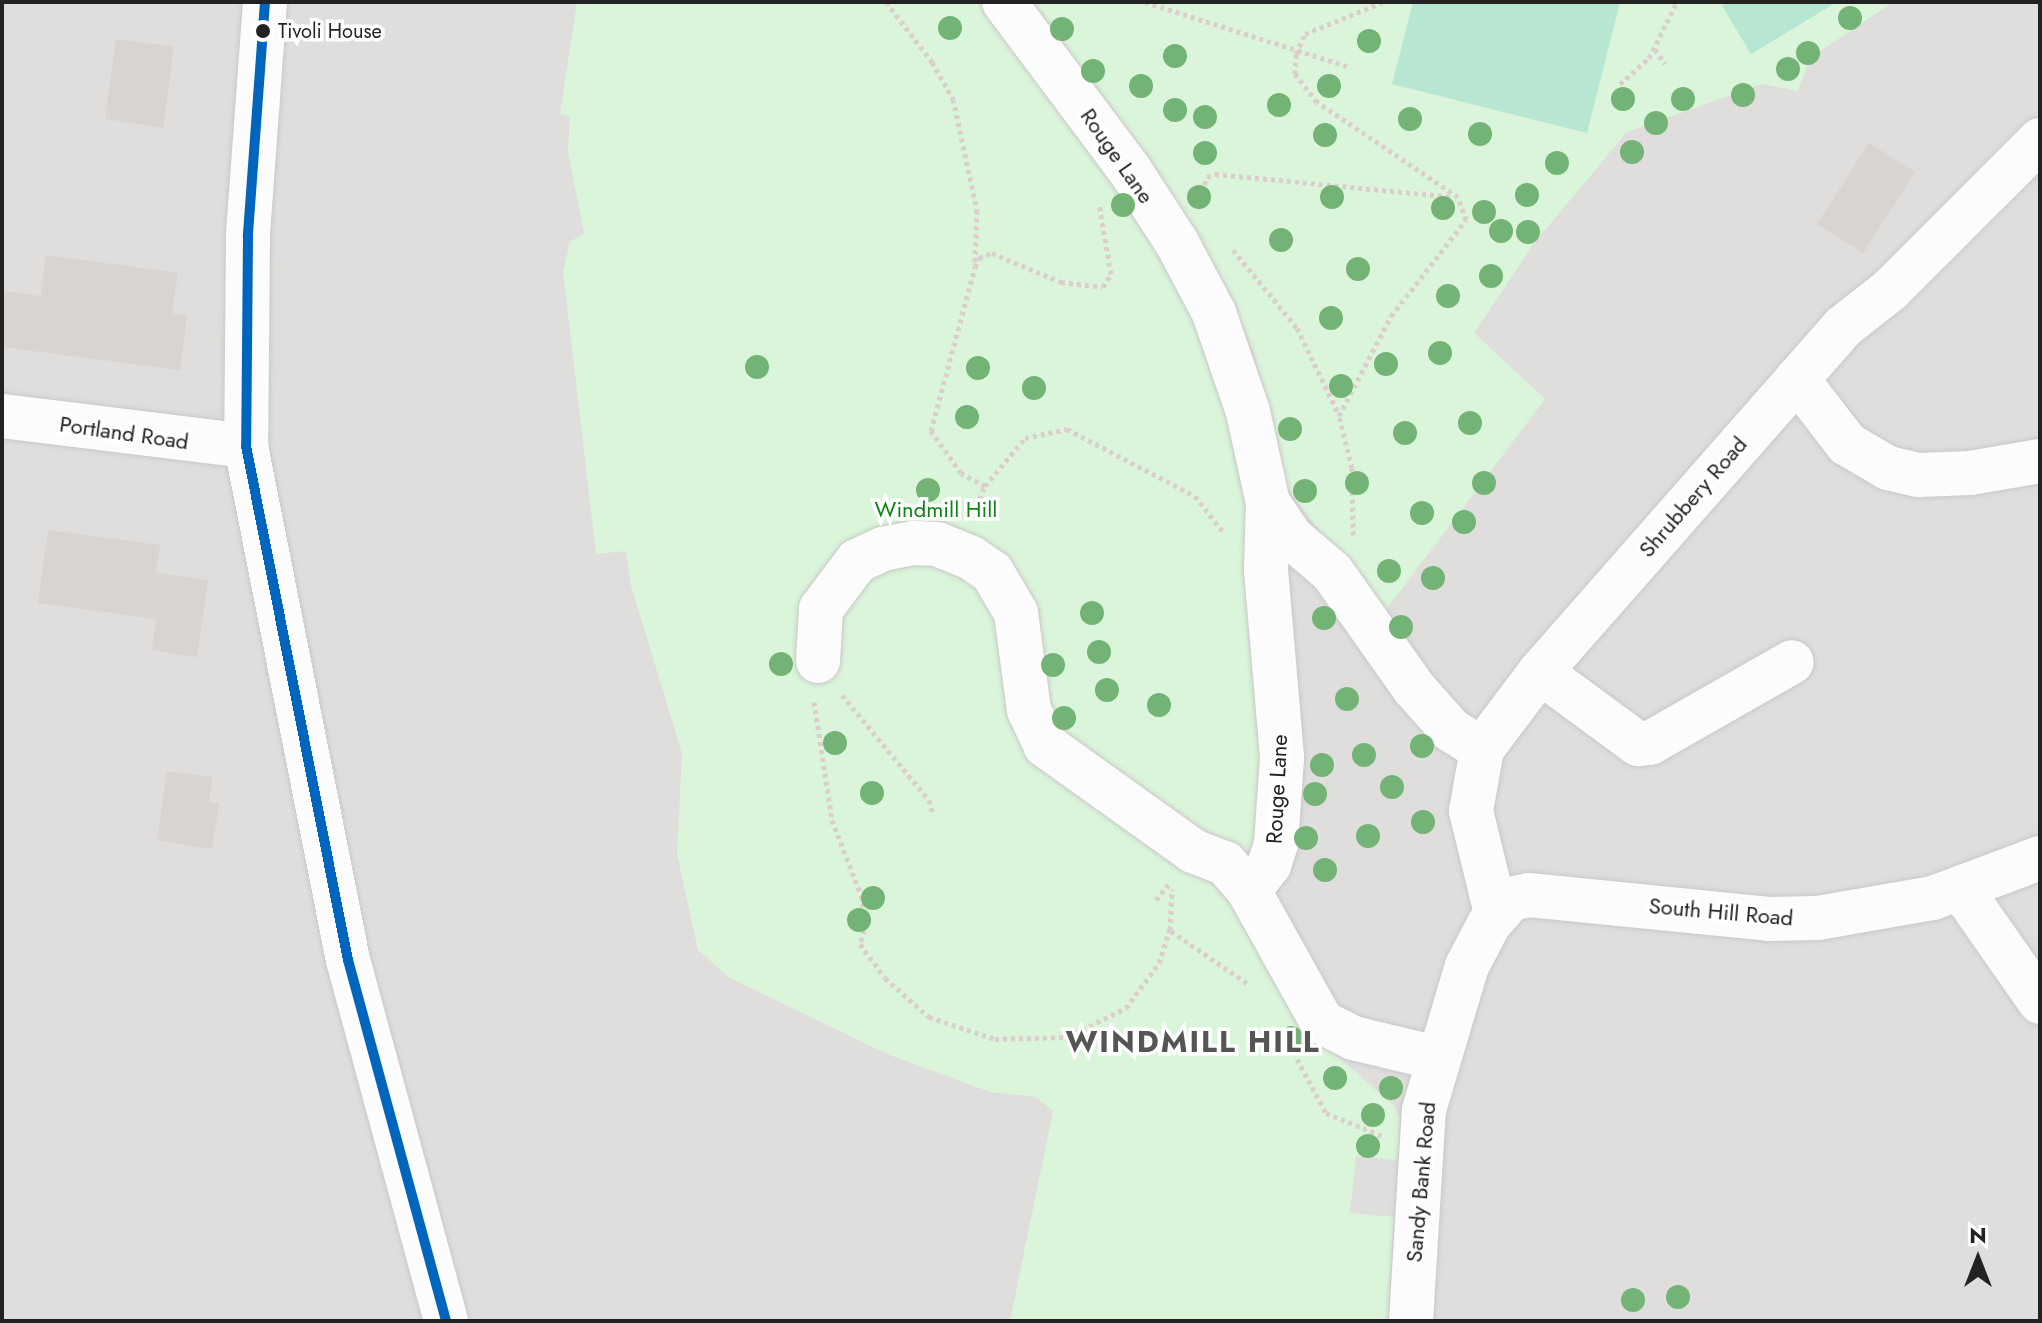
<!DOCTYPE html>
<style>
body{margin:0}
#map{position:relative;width:2042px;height:1323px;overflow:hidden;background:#f0eeeb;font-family:Jost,sans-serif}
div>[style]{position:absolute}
.residential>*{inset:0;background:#dfdedc}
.park>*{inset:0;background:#daf5da}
.pitch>*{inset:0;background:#b7e6d2}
.building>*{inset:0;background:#d7d4d2}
.path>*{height:5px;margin-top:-2.5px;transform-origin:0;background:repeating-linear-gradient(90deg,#dccecd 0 4px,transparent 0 8px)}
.roads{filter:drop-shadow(0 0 2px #c9c8c7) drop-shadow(0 0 2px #c9c8c7)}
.minor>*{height:44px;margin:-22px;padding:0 22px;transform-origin:22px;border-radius:22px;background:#fdfcfc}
.bus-1>*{height:10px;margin:-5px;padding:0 5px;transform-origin:5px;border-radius:5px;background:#0065bd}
.trees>*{width:24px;height:24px;margin:-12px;border-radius:50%;background:#73b476}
.dots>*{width:22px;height:22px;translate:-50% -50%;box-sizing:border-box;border:4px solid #fff;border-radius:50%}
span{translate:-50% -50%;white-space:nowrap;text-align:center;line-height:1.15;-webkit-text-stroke:7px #fff;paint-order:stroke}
.bus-label{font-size:20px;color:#222}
.left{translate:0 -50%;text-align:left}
.street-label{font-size:22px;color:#222}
.park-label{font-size:22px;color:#0c8416}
.district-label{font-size:30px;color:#555;font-weight:700;letter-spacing:2px}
.frame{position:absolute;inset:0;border:4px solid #222;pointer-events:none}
.north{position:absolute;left:1938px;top:1219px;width:80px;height:80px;-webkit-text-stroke:6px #fff;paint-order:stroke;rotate:0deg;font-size:22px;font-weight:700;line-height:32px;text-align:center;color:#222}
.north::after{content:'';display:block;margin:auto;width:28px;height:36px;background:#222;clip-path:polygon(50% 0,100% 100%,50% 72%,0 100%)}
</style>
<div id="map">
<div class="residential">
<i style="clip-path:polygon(2px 2px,2040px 2px,2040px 1321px,2px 1321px)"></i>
</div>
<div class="park">
<i style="clip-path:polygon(577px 2px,986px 2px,1164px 251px,1233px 403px,1262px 593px,1260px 847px,1234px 853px,1329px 1049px,1394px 1106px,1400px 1117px,1398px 1160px,1356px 1156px,1350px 1213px,1394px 1217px,1388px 1321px,1010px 1321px,1053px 1111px,1036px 1097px,990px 1092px,887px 1054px,730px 978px,698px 950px,677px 854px,682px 753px,631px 586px,626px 551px,596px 554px,563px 271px,570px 242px,584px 233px,568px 153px,570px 116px,560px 114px)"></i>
<i style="clip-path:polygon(1029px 2px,1893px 2px,1810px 58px,1798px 91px,1762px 84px,1627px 132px,1535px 242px,1474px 333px,1545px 399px,1383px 614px,1283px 483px,1254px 353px,1199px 236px)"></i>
</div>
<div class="pitch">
<i style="clip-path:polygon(1413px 2px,1620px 2px,1587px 133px,1392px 84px)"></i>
<i style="clip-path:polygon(1720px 2px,1837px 2px,1751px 54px)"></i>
</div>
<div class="building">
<i style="clip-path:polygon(116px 39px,174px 47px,163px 128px,105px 119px)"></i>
<i style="clip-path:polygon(1869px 143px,1915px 172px,1863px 253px,1817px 224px)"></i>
<i style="clip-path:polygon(46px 255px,178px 273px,172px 313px,187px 315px,180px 370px,2px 347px,2px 291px,41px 296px)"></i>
<i style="clip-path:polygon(48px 530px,160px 545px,156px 573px,208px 580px,197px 657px,152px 650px,156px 619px,38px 603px)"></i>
<i style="clip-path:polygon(167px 771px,212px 777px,209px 802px,219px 803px,212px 849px,157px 840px)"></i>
</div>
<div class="path">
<i style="left:886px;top:2px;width:76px;rotate:52.5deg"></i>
<i style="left:932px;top:62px;width:43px;rotate:60.4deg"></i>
<i style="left:953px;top:99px;width:114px;rotate:77.8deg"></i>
<i style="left:977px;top:210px;width:52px;rotate:92.2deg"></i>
<i style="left:1145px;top:2px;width:215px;rotate:17.6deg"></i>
<i style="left:1655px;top:49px;width:18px;rotate:56deg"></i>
<i style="left:1620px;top:84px;width:39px;rotate:-42deg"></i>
<i style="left:1649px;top:58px;width:63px;rotate:-63.4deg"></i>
<i style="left:1205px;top:204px;width:12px;rotate:-104deg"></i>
<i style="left:1202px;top:192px;width:16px;rotate:-72deg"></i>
<i style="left:1207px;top:177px;width:9px;rotate:-21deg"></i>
<i style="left:1215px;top:174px;width:240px;rotate:5.5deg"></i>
<i style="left:1233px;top:250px;width:101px;rotate:50.6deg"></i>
<i style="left:1297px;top:328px;width:97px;rotate:64.2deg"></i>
<i style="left:985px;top:486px;width:27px;rotate:-152deg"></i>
<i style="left:961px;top:473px;width:52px;rotate:-125.5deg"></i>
<i style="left:931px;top:431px;width:170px;rotate:-75deg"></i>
<i style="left:975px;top:267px;width:10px;rotate:-66deg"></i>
<i style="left:979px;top:258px;width:14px;rotate:-21deg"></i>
<i style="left:992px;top:253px;width:75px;rotate:22.8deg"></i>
<i style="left:1061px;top:282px;width:42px;rotate:6.8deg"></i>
<i style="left:1103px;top:287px;width:15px;rotate:-58deg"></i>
<i style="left:1111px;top:274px;width:72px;rotate:-99.6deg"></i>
<i style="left:974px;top:514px;width:30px;rotate:-69deg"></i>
<i style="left:985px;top:486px;width:62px;rotate:-50.2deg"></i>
<i style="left:1025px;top:438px;width:43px;rotate:-12.1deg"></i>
<i style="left:1067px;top:429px;width:144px;rotate:27.6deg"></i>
<i style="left:1195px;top:496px;width:46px;rotate:52.1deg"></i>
<i style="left:1353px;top:535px;width:67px;rotate:-90.9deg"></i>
<i style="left:1352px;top:468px;width:54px;rotate:-104deg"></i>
<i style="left:1339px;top:416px;width:113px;rotate:-62.5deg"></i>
<i style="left:1391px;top:316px;width:122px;rotate:-52deg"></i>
<i style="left:1466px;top:220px;width:24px;rotate:-109deg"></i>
<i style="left:1458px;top:197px;width:170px;rotate:-146deg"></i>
<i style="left:1317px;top:102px;width:36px;rotate:-128deg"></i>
<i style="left:1295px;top:74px;width:20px;rotate:-87deg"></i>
<i style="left:1296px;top:54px;width:22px;rotate:-66deg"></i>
<i style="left:1305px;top:34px;width:84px;rotate:-22.3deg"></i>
<i style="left:842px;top:695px;width:136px;rotate:50.4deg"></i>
<i style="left:929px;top:800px;width:16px;rotate:76deg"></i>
<i style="left:814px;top:702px;width:119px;rotate:81.3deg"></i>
<i style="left:832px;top:820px;width:80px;rotate:68.9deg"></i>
<i style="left:861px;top:895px;width:27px;rotate:80deg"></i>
<i style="left:866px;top:922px;width:23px;rotate:105deg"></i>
<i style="left:860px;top:944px;width:42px;rotate:53.7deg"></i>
<i style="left:885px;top:978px;width:59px;rotate:41.6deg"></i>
<i style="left:929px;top:1017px;width:70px;rotate:18.4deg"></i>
<i style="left:995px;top:1039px;width:73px;rotate:-1.6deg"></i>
<i style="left:1068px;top:1037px;width:65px;rotate:-26.6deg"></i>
<i style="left:1126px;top:1008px;width:56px;rotate:-53.7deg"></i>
<i style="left:1159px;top:963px;width:35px;rotate:-72deg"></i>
<i style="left:1170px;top:930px;width:41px;rotate:-87.2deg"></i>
<i style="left:1156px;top:900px;width:21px;rotate:-51deg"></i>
<i style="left:1171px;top:931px;width:93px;rotate:34.5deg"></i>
<i style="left:1297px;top:1059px;width:61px;rotate:61.8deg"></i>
<i style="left:1326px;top:1113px;width:61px;rotate:22.3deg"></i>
</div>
<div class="roads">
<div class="minor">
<i style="left:265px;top:2px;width:235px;rotate:94.2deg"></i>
<i style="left:248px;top:236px;width:210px;rotate:90.5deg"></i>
<i style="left:246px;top:446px;width:524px;rotate:78.78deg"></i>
<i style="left:348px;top:960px;width:374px;rotate:74.8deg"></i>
<i style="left:1004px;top:2px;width:209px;rotate:53.2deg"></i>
<i style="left:1129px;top:169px;width:88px;rotate:57deg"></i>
<i style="left:1177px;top:243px;width:79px;rotate:62.1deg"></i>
<i style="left:1214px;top:313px;width:105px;rotate:71deg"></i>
<i style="left:1248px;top:412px;width:93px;rotate:77.6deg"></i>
<i style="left:1268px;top:503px;width:67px;rotate:91.7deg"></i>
<i style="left:1266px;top:570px;width:189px;rotate:85.1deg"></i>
<i style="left:1282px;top:758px;width:86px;rotate:94deg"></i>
<i style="left:1276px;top:844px;width:22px;rotate:108deg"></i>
<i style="left:1269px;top:865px;width:33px;rotate:128deg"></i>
<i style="left:1249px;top:891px;width:150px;rotate:60.9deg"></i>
<i style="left:1322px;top:1022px;width:35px;rotate:27deg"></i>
<i style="left:1353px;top:1038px;width:85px;rotate:13.5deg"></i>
<i style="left:1797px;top:379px;width:82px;rotate:52.4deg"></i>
<i style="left:1847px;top:444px;width:48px;rotate:30.3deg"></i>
<i style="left:1888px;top:468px;width:32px;rotate:13deg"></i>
<i style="left:1919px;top:475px;width:51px;rotate:-2.2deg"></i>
<i style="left:1970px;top:473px;width:71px;rotate:-9.7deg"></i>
<i style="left:2px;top:416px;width:246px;rotate:7deg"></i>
<i style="left:1268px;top:503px;width:42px;rotate:55.6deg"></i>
<i style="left:1292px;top:538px;width:52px;rotate:40.4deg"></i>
<i style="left:1332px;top:572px;width:141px;rotate:54.8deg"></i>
<i style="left:1413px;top:687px;width:57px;rotate:48.5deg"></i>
<i style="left:1451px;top:730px;width:36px;rotate:32deg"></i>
<i style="left:818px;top:661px;width:52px;rotate:-86.7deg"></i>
<i style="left:821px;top:609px;width:60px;rotate:-53.1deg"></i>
<i style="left:857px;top:561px;width:29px;rotate:-25deg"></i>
<i style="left:883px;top:549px;width:33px;rotate:-11deg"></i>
<i style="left:915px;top:543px;width:22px;rotate:3deg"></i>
<i style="left:937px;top:544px;width:37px;rotate:22deg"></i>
<i style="left:971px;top:558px;width:25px;rotate:34deg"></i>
<i style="left:992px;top:572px;width:48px;rotate:59.7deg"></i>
<i style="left:1016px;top:613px;width:98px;rotate:82.4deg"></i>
<i style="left:1029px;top:710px;width:38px;rotate:65deg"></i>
<i style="left:1045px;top:745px;width:182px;rotate:35.6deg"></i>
<i style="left:1193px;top:851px;width:34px;rotate:21deg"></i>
<i style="left:1225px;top:863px;width:37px;rotate:49deg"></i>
<i style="left:1540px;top:672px;width:122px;rotate:36.3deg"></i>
<i style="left:1638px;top:744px;width:12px;rotate:-5deg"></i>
<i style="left:1650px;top:743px;width:163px;rotate:-29.7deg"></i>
<i style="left:1961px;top:889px;width:138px;rotate:55deg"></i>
<i style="left:1496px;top:913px;width:105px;rotate:-103.8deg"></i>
<i style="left:1471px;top:811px;width:63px;rotate:-79.9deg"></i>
<i style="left:1482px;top:749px;width:96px;rotate:-53deg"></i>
<i style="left:1540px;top:672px;width:459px;rotate:-48.7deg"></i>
<i style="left:1843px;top:327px;width:60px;rotate:-38.2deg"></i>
<i style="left:1890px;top:290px;width:212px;rotate:-45deg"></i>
<i style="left:1411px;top:1321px;width:211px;rotate:-86.5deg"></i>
<i style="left:1424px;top:1110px;width:150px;rotate:-73.4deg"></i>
<i style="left:1467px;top:966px;width:47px;rotate:-62.4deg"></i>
<i style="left:1489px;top:924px;width:33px;rotate:-49deg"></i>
<i style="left:1511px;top:899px;width:18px;rotate:-13deg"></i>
<i style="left:1529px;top:895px;width:241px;rotate:5.7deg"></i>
<i style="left:1769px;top:919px;width:49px;rotate:-1.2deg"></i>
<i style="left:1818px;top:918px;width:117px;rotate:-9.9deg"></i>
<i style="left:1933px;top:898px;width:114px;rotate:-20.5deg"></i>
</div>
</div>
<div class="bus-1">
<i style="left:265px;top:2px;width:235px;rotate:94.2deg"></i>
<i style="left:248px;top:236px;width:210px;rotate:90.5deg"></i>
<i style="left:246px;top:446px;width:524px;rotate:78.78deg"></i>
<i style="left:348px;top:960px;width:374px;rotate:74.8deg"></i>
</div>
<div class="trees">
<i style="left:1850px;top:18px"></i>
<i style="left:950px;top:28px"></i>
<i style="left:1062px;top:29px"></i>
<i style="left:1369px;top:41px"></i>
<i style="left:1808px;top:53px"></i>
<i style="left:1175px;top:56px"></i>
<i style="left:1788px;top:69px"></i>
<i style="left:1093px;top:71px"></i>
<i style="left:1141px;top:86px"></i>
<i style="left:1329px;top:86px"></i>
<i style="left:1743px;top:95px"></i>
<i style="left:1623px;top:99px"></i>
<i style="left:1683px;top:99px"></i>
<i style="left:1279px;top:105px"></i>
<i style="left:1175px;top:110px"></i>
<i style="left:1205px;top:117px"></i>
<i style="left:1410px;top:119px"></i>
<i style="left:1656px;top:123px"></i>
<i style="left:1480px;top:134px"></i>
<i style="left:1325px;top:135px"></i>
<i style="left:1632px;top:152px"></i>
<i style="left:1205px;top:153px"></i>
<i style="left:1557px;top:163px"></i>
<i style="left:1527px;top:195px"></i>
<i style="left:1199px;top:197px"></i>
<i style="left:1332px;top:197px"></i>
<i style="left:1123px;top:205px"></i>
<i style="left:1443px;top:208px"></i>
<i style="left:1484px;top:212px"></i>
<i style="left:1501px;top:231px"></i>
<i style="left:1528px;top:232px"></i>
<i style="left:1281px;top:240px"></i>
<i style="left:1358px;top:269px"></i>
<i style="left:1491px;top:276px"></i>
<i style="left:1448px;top:296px"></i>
<i style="left:1331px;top:318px"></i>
<i style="left:1440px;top:353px"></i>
<i style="left:1386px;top:364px"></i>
<i style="left:757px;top:367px"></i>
<i style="left:978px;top:368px"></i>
<i style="left:1341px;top:386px"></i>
<i style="left:1034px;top:388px"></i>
<i style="left:967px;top:417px"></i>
<i style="left:1470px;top:423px"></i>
<i style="left:1290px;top:429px"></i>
<i style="left:1405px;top:433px"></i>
<i style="left:1357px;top:483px"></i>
<i style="left:1484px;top:483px"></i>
<i style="left:928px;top:490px"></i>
<i style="left:1305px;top:491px"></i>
<i style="left:1422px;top:513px"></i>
<i style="left:1464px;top:522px"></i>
<i style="left:1389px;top:571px"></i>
<i style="left:1433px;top:578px"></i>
<i style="left:1092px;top:613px"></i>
<i style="left:1324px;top:618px"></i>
<i style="left:1401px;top:627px"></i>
<i style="left:1099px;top:652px"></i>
<i style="left:781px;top:664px"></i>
<i style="left:1053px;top:665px"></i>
<i style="left:1107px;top:690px"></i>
<i style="left:1347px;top:699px"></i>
<i style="left:1159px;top:705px"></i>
<i style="left:1064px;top:718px"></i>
<i style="left:835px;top:743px"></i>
<i style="left:1422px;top:746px"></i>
<i style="left:1364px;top:755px"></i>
<i style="left:1322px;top:765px"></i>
<i style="left:1392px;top:787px"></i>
<i style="left:872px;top:793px"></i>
<i style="left:1315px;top:794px"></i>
<i style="left:1423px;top:822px"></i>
<i style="left:1368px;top:836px"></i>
<i style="left:1306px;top:838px"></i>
<i style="left:1325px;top:870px"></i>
<i style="left:873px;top:898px"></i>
<i style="left:859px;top:920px"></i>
<i style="left:1291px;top:1038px"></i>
<i style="left:1335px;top:1078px"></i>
<i style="left:1391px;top:1088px"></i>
<i style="left:1373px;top:1115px"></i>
<i style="left:1368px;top:1146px"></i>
<i style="left:1678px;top:1297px"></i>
<i style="left:1633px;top:1300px"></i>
</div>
<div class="dots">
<i style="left:263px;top:31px;background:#222"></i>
</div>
<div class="bus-label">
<span class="left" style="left:278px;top:31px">Tivoli House</span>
</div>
<div class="street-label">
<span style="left:1117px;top:156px;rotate:55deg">Rouge Lane</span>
<span style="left:124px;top:433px;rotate:8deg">Portland Road</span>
<span style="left:1693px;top:497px;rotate:-49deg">Shrubbery Road</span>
<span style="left:1277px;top:789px;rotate:-87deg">Rouge Lane</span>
<span style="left:1721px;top:912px;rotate:5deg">South Hill Road</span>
<span style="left:1421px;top:1182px;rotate:-85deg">Sandy Bank Road</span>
</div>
<div class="park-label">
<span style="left:936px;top:510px">Windmill Hill</span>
</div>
<div class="district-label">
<span style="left:1193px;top:1042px">WINDMILL HILL</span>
</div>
<div class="frame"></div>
<div class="north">N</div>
</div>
